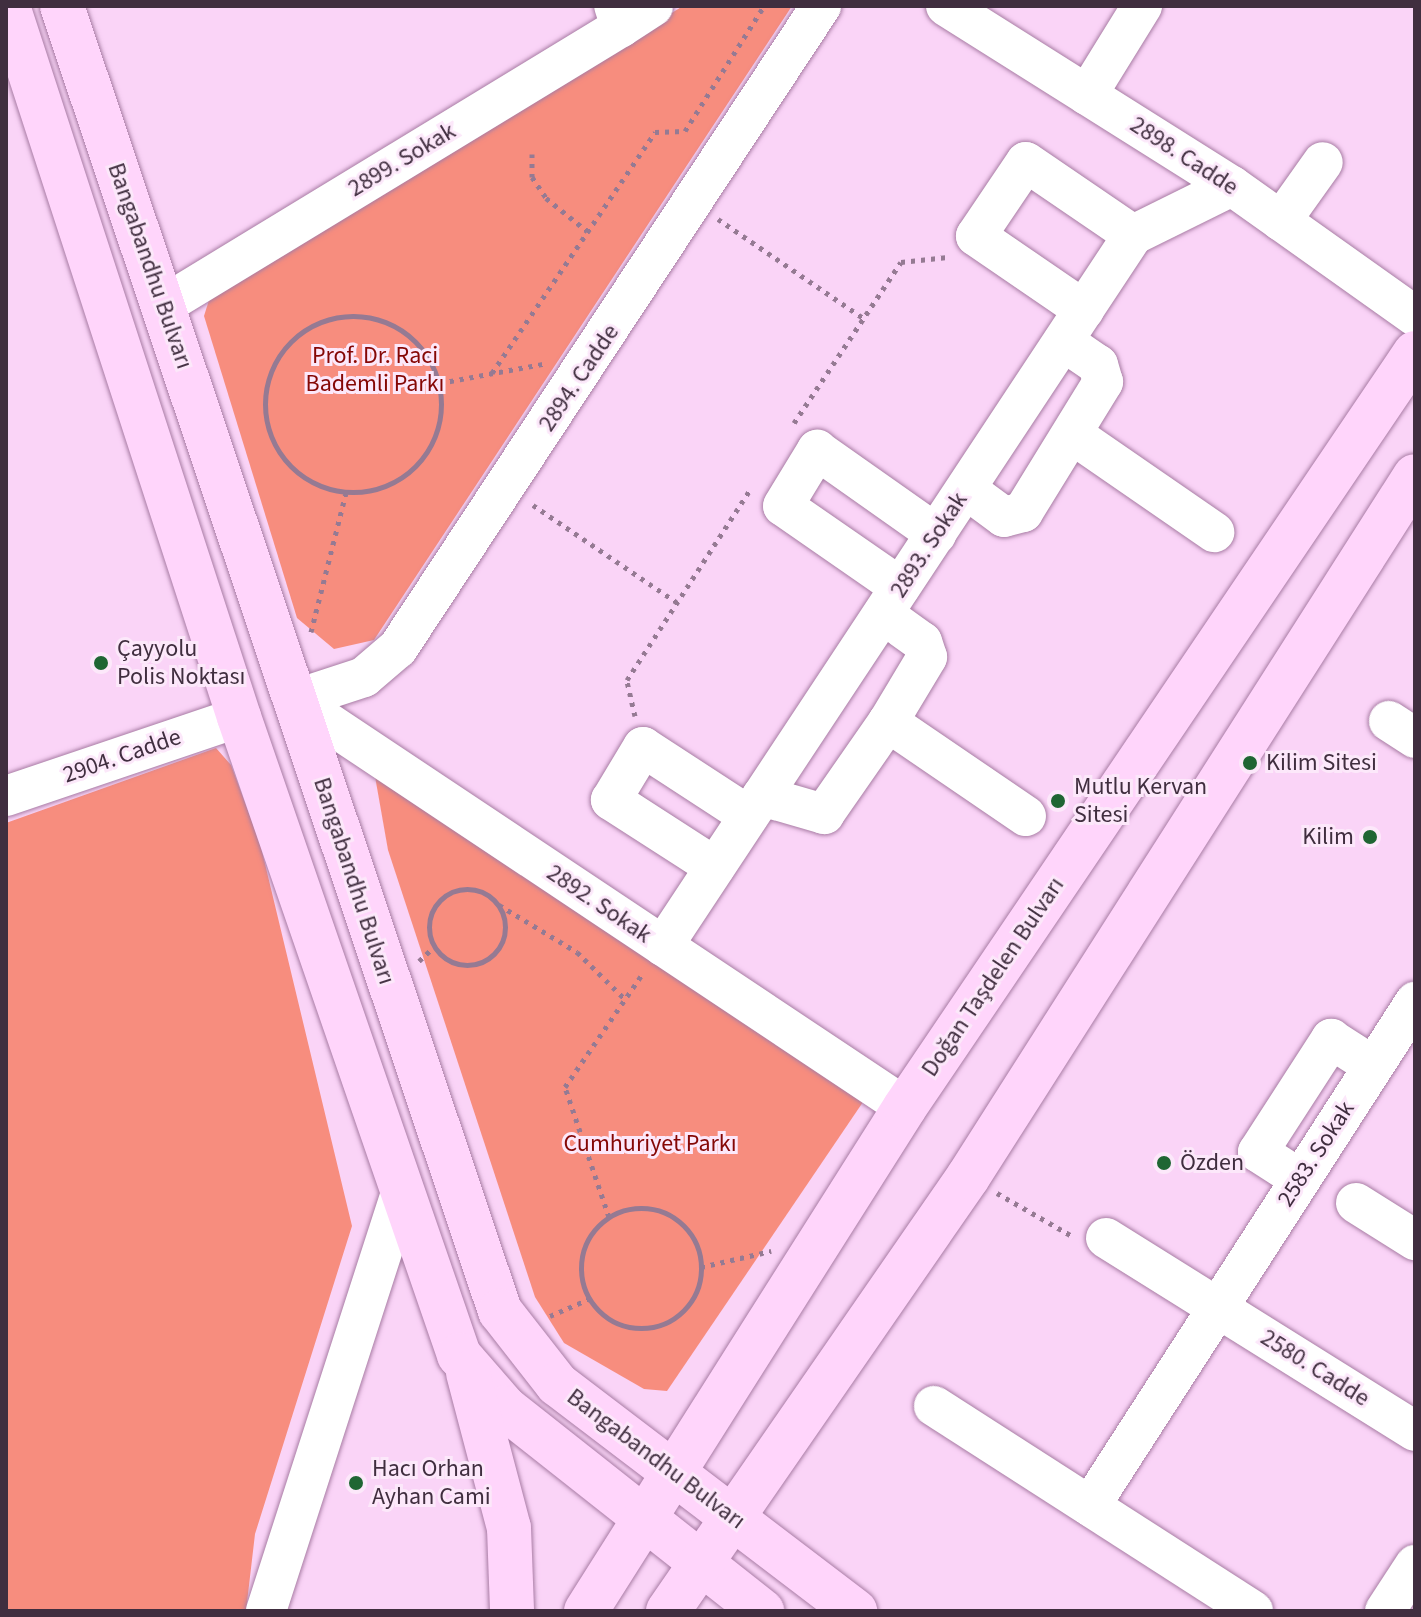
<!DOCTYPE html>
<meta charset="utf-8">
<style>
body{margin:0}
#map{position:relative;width:1421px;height:1617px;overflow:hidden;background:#fad4f7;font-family:"Source Sans 3",sans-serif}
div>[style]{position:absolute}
.green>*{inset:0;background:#f78d7e}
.path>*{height:5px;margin-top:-2.5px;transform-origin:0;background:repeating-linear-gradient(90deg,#957a93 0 4px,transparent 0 10px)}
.path>.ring{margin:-2.5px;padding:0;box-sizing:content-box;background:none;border:5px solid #957a93;border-radius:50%}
.roads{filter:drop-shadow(0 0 2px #a87ca4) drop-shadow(0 0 2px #a87ca4)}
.minor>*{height:40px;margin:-20px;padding:0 20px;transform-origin:20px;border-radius:20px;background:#fff}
.major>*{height:44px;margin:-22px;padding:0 22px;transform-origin:22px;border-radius:22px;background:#ffd5fb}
.dots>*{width:22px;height:22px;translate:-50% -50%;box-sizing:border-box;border:4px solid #fce8fa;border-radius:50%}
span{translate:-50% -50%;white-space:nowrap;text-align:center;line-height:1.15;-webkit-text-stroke:6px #fce8fa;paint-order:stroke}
.street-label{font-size:24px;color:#402e3f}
.park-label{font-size:24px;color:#850705}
.poi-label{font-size:24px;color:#402e3f}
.left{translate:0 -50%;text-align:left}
.right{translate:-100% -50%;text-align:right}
.frame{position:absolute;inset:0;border:8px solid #402e3f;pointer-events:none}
</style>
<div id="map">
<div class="green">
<i style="clip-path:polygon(683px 6px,792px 6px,374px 640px,334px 649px,297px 618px,204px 316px,210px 297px)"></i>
<i style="clip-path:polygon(216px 748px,231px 765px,260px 843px,352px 1226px,255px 1534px,246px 1611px,6px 1611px,6px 823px)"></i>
<i style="clip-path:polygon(373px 765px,863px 1102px,667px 1391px,644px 1389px,564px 1343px,535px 1297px,388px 850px)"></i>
</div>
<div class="path">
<i style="left:532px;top:154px;width:23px;rotate:90deg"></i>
<i style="left:532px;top:177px;width:25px;rotate:56deg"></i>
<i style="left:546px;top:198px;width:53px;rotate:38.8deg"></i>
<i style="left:718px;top:219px;width:176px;rotate:34.3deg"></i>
<i class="ring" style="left:265px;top:316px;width:171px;height:171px"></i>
<i style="left:492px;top:373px;width:291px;rotate:-55.9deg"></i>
<i style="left:655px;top:132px;width:30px;rotate:-2deg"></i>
<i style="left:685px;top:131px;width:148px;rotate:-57.7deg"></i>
<i style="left:440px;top:383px;width:105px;rotate:-10.5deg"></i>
<i style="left:794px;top:423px;width:193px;rotate:-56.4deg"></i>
<i style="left:901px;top:262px;width:47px;rotate:-6.1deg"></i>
<i style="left:533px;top:505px;width:173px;rotate:34.1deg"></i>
<i style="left:311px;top:632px;width:143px;rotate:-75.9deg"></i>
<i style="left:635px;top:716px;width:37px;rotate:-103deg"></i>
<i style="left:627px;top:680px;width:229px;rotate:-57.1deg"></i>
<i class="ring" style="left:429px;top:889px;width:71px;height:71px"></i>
<i style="left:499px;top:905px;width:91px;rotate:31.1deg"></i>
<i style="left:577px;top:952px;width:66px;rotate:44.4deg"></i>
<i style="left:419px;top:961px;width:21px;rotate:-43deg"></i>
<i style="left:997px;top:1193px;width:86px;rotate:29.8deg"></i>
<i class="ring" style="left:581px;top:1208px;width:115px;height:115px"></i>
<i style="left:609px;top:1217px;width:137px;rotate:-108.7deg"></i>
<i style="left:565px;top:1087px;width:138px;rotate:-55.6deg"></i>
<i style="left:701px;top:1267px;width:72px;rotate:-12.9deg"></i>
<i style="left:550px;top:1316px;width:43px;rotate:-23.6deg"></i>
</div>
<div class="roads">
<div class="minor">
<i style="left:946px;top:6px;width:338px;rotate:32.2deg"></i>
<i style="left:1232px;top:186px;width:224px;rotate:35.4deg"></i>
<i style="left:621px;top:27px;width:38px;rotate:-33deg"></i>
<i style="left:1087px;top:95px;width:105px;rotate:-58.3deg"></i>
<i style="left:1281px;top:221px;width:72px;rotate:-54.6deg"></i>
<i style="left:164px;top:305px;width:535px;rotate:-31.31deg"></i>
<i style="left:621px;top:27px;width:22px;rotate:-108deg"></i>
<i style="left:1084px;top:310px;width:131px;rotate:-145.6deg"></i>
<i style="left:976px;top:236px;width:89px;rotate:-56deg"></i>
<i style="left:1026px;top:162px;width:130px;rotate:34.3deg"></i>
<i style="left:1072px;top:434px;width:173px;rotate:34.6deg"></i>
<i style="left:966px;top:489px;width:47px;rotate:36.4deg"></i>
<i style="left:1004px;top:517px;width:20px;rotate:-15deg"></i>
<i style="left:1023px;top:512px;width:153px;rotate:-58.4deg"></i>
<i style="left:1103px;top:382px;width:18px;rotate:-106deg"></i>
<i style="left:1098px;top:365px;width:42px;rotate:-145.6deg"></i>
<i style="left:900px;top:587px;width:142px;rotate:-145.3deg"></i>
<i style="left:783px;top:506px;width:66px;rotate:-58.7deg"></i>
<i style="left:817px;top:450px;width:146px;rotate:35.2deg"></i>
<i style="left:294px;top:700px;width:74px;rotate:-18.2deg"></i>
<i style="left:364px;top:677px;width:45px;rotate:-40.5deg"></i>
<i style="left:398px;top:648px;width:769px;rotate:-56.62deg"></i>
<i style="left:294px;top:700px;width:734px;rotate:33.67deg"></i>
<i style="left:1389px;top:721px;width:31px;rotate:33deg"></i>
<i style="left:888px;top:722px;width:167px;rotate:34.3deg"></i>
<i style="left:6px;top:796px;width:246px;rotate:-18.7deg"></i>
<i style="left:762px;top:796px;width:65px;rotate:16.2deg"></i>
<i style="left:824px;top:814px;width:112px;rotate:-55.2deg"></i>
<i style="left:888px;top:722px;width:76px;rotate:-59deg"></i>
<i style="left:927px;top:657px;width:16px;rotate:-108deg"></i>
<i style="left:922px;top:642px;width:48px;rotate:-144.3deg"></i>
<i style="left:715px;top:867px;width:124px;rotate:-147.2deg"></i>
<i style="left:611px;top:800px;width:62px;rotate:-58.9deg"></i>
<i style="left:643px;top:747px;width:126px;rotate:33.1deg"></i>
<i style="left:663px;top:946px;width:852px;rotate:-56.53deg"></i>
<i style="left:1133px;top:235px;width:110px;rotate:-26.3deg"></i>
<i style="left:1300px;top:1179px;width:50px;rotate:-147.3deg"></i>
<i style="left:1258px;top:1152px;width:135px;rotate:-57.1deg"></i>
<i style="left:1331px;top:1039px;width:50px;rotate:32.7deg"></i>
<i style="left:1356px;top:1203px;width:70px;rotate:32.1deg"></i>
<i style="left:1106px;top:1238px;width:364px;rotate:32deg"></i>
<i style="left:934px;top:1406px;width:379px;rotate:32.7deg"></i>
<i style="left:1090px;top:1506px;width:600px;rotate:-57.18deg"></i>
<i style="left:266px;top:1611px;width:436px;rotate:-72.1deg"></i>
<i style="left:1385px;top:1611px;width:55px;rotate:-56.9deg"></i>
</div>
<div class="major">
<i style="left:8px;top:6px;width:748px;rotate:72deg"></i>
<i style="left:239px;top:717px;width:675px;rotate:70.97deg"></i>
<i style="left:459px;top:1355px;width:70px;rotate:49deg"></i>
<i style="left:505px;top:1408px;width:328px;rotate:38.3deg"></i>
<i style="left:62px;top:6px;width:1377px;rotate:71.45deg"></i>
<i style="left:500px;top:1311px;width:93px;rotate:52deg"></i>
<i style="left:557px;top:1384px;width:375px;rotate:37.3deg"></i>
<i style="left:468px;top:1373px;width:160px;rotate:75.2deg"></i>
<i style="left:509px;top:1528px;width:83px;rotate:87.9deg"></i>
<i style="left:586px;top:1611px;width:596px;rotate:-57.67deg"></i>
<i style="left:905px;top:1107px;width:910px;rotate:-55.93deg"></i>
<i style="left:668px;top:1611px;width:528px;rotate:-55.35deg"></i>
<i style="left:968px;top:1177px;width:831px;rotate:-57.48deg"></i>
</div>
</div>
<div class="dots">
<i style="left:101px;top:663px;background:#1f6633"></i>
<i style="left:1250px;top:763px;background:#1f6633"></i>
<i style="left:1058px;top:801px;background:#1f6633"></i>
<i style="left:1370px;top:837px;background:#1f6633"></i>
<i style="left:1164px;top:1163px;background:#1f6633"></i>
<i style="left:356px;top:1483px;background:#1f6633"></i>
</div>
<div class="street-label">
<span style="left:1184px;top:156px;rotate:33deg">2898. Cadde</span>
<span style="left:402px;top:160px;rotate:-31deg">2899. Sokak</span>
<span style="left:150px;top:266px;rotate:71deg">Bangabandhu Bulvarı</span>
<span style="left:579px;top:378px;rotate:-56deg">2894. Cadde</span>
<span style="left:929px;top:545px;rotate:-57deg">2893. Sokak</span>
<span style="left:122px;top:756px;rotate:-19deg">2904. Cadde</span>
<span style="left:354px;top:881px;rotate:72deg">Bangabandhu Bulvarı</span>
<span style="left:599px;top:904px;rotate:34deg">2892. Sokak</span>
<span style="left:993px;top:977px;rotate:-56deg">Doğan Taşdelen Bulvarı</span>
<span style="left:1316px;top:1154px;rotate:-57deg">2583. Sokak</span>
<span style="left:1315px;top:1368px;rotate:32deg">2580. Cadde</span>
<span style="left:656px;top:1459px;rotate:37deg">Bangabandhu Bulvarı</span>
</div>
<div class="park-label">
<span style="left:375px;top:370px">Prof. Dr. Raci<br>Bademli Parkı</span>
<span style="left:650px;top:1144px">Cumhuriyet Parkı</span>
</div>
<div class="poi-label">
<span class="left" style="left:117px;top:663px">Çayyolu<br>Polis Noktası</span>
<span class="left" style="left:1266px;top:763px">Kilim Sitesi</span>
<span class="left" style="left:1074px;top:801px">Mutlu Kervan<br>Sitesi</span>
<span class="right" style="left:1354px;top:837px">Kilim</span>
<span class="left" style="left:1180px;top:1163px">Özden</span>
<span class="left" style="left:372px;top:1483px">Hacı Orhan<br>Ayhan Cami</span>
</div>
<div class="frame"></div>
</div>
